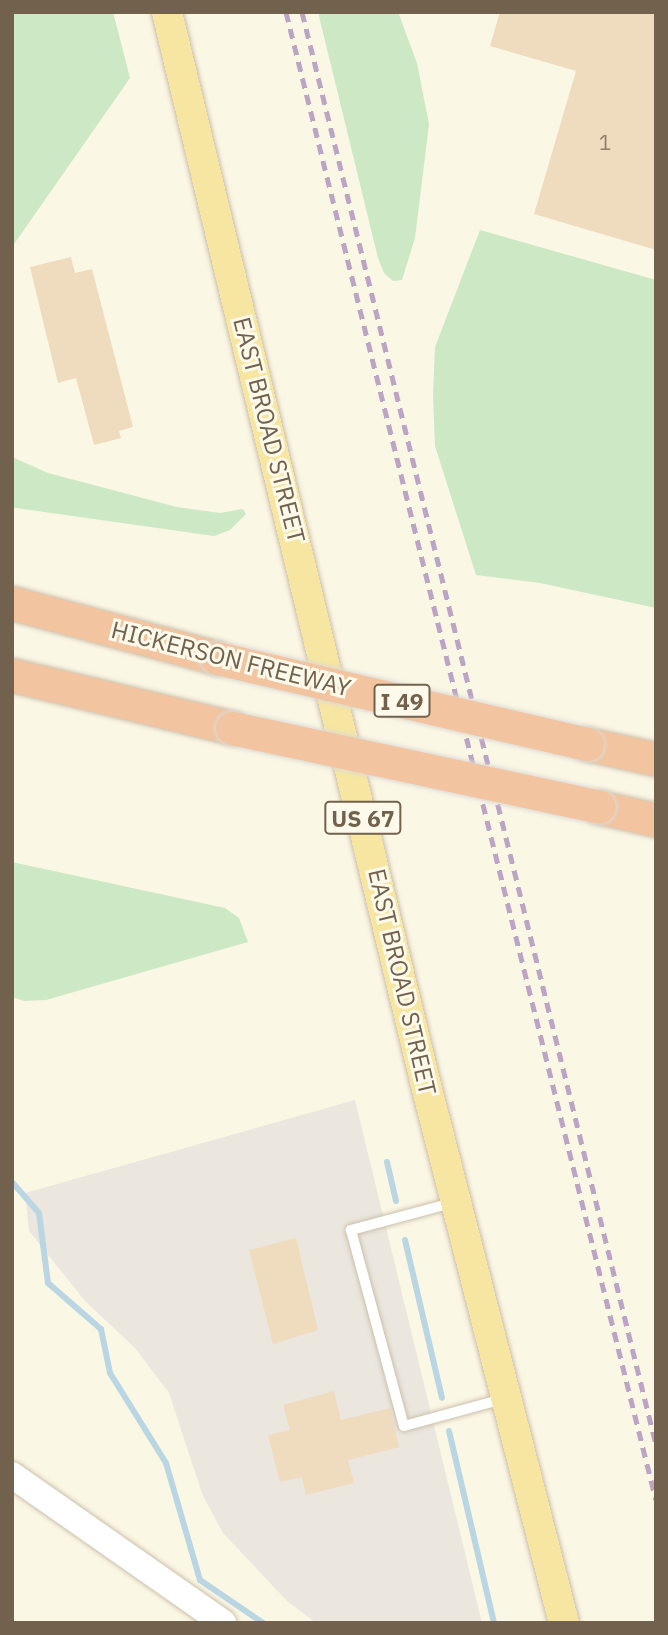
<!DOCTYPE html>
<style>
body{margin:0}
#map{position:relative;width:668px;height:1635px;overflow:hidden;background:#fbf7e5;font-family:"IBM Plex Sans",sans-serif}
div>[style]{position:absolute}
.industrial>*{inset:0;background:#ebe7df}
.green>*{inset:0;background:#cce8c4}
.stream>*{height:6px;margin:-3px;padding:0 3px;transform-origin:3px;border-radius:3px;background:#bad6e3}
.building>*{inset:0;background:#efdbbe}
.roads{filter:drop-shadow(0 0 2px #ccc0ac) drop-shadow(0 0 2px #ccc0ac)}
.lane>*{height:10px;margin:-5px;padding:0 5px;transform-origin:5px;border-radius:5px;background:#fff}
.secondary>*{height:26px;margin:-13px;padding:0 13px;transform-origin:13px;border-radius:13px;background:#fff}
.primary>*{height:30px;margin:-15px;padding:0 15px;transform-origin:15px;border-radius:15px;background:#f6e6a1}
.highway>*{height:33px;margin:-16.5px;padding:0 16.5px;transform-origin:16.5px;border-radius:16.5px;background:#f2c49f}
.rail>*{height:5px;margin-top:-2.5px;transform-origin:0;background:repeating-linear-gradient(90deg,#bba4c4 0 10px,transparent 0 17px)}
.bridges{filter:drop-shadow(0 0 2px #ddd9d4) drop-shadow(0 0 2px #ddd9d4)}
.highway-bridge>*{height:33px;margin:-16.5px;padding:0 16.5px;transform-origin:16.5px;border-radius:16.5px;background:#f2c49f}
span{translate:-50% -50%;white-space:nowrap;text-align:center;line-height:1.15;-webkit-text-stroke:6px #fefaeb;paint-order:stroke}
.number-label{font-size:21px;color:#918068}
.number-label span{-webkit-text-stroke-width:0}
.shield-label span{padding:2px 5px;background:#fefaeb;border:2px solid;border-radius:5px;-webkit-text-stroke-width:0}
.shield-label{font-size:23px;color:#72614c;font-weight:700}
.street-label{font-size:24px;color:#72614c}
.frame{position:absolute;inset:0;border:14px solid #72614c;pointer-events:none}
</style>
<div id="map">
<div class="industrial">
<i style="clip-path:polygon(355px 1100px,482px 1623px,316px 1623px,287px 1601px,223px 1533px,203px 1496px,169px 1393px,135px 1348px,85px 1301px,29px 1231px,25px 1193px)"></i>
</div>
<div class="green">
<i style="clip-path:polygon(12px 12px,113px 12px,130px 78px,12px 247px)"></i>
<i style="clip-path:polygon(318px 12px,398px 12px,417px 63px,429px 124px,415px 238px,402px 280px,393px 281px,384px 273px,378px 258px)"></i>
<i style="clip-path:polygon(480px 230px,656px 280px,656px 608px,540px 583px,476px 575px,435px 446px,433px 395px,435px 347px)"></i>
<i style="clip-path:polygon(12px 457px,48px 473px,177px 507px,220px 513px,243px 509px,246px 514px,230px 530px,214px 536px,16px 508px,12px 507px)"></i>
<i style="clip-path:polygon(12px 862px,225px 908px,239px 918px,248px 942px,46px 1000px,24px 1001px,12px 997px)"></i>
</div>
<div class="stream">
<i style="left:387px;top:1162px;width:40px;rotate:77deg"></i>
<i style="left:12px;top:1182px;width:41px;rotate:48.9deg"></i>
<i style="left:39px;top:1213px;width:71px;rotate:82.7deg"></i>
<i style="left:48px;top:1283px;width:70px;rotate:41deg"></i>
<i style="left:101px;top:1329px;width:45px;rotate:78.4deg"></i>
<i style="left:110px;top:1373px;width:106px;rotate:58.1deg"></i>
<i style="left:166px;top:1463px;width:122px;rotate:73.8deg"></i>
<i style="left:200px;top:1580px;width:76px;rotate:34.3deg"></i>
<i style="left:405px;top:1240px;width:162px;rotate:76.8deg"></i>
<i style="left:449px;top:1431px;width:197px;rotate:76.8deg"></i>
</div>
<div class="building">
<i style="clip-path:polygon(500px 12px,656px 12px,656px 250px,534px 214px,576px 71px,490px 46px)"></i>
<i style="clip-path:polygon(71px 257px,75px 273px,92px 269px,133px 427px,119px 431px,121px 438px,94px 445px,76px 378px,58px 383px,30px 267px)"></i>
<i style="clip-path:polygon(296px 1238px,318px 1330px,273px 1344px,249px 1250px)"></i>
<i style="clip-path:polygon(334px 1391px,341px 1420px,390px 1408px,399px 1447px,348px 1460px,354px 1483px,306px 1495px,302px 1477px,280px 1482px,268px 1435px,290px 1430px,283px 1405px)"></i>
</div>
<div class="roads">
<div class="lane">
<i style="left:452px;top:1203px;width:105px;rotate:165deg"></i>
<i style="left:351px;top:1230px;width:203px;rotate:74.9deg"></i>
<i style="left:404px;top:1426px;width:103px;rotate:-15.3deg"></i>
</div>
<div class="secondary">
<i style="left:12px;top:1475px;width:258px;rotate:35deg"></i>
</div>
<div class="primary">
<i style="left:167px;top:12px;width:1112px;rotate:76.43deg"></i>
<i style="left:428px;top:1093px;width:547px;rotate:75.61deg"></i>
</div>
<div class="highway">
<i style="left:12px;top:603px;width:212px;rotate:15deg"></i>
<i style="left:12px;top:675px;width:226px;rotate:13.5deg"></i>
<i style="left:587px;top:744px;width:71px;rotate:12.3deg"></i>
<i style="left:599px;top:807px;width:58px;rotate:12.8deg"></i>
</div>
</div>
<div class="rail">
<i style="left:286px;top:12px;width:1533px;rotate:76.04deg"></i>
<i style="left:302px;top:12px;width:1476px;rotate:76.12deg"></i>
</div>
<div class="bridges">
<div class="highway-bridge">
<i style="left:217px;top:658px;width:380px;rotate:13.1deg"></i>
<i style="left:232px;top:728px;width:375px;rotate:12.1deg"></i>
</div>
</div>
<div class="number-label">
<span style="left:605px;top:142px">1</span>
</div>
<div class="shield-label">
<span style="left:402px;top:701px">I 49</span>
<span style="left:363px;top:818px">US 67</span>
</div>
<div class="street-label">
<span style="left:269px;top:430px;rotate:76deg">EAST BROAD STREET</span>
<span style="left:231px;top:659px;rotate:14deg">HICKERSON FREEWAY</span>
<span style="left:402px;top:982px;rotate:77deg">EAST BROAD STREET</span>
</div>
<div class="frame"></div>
</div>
